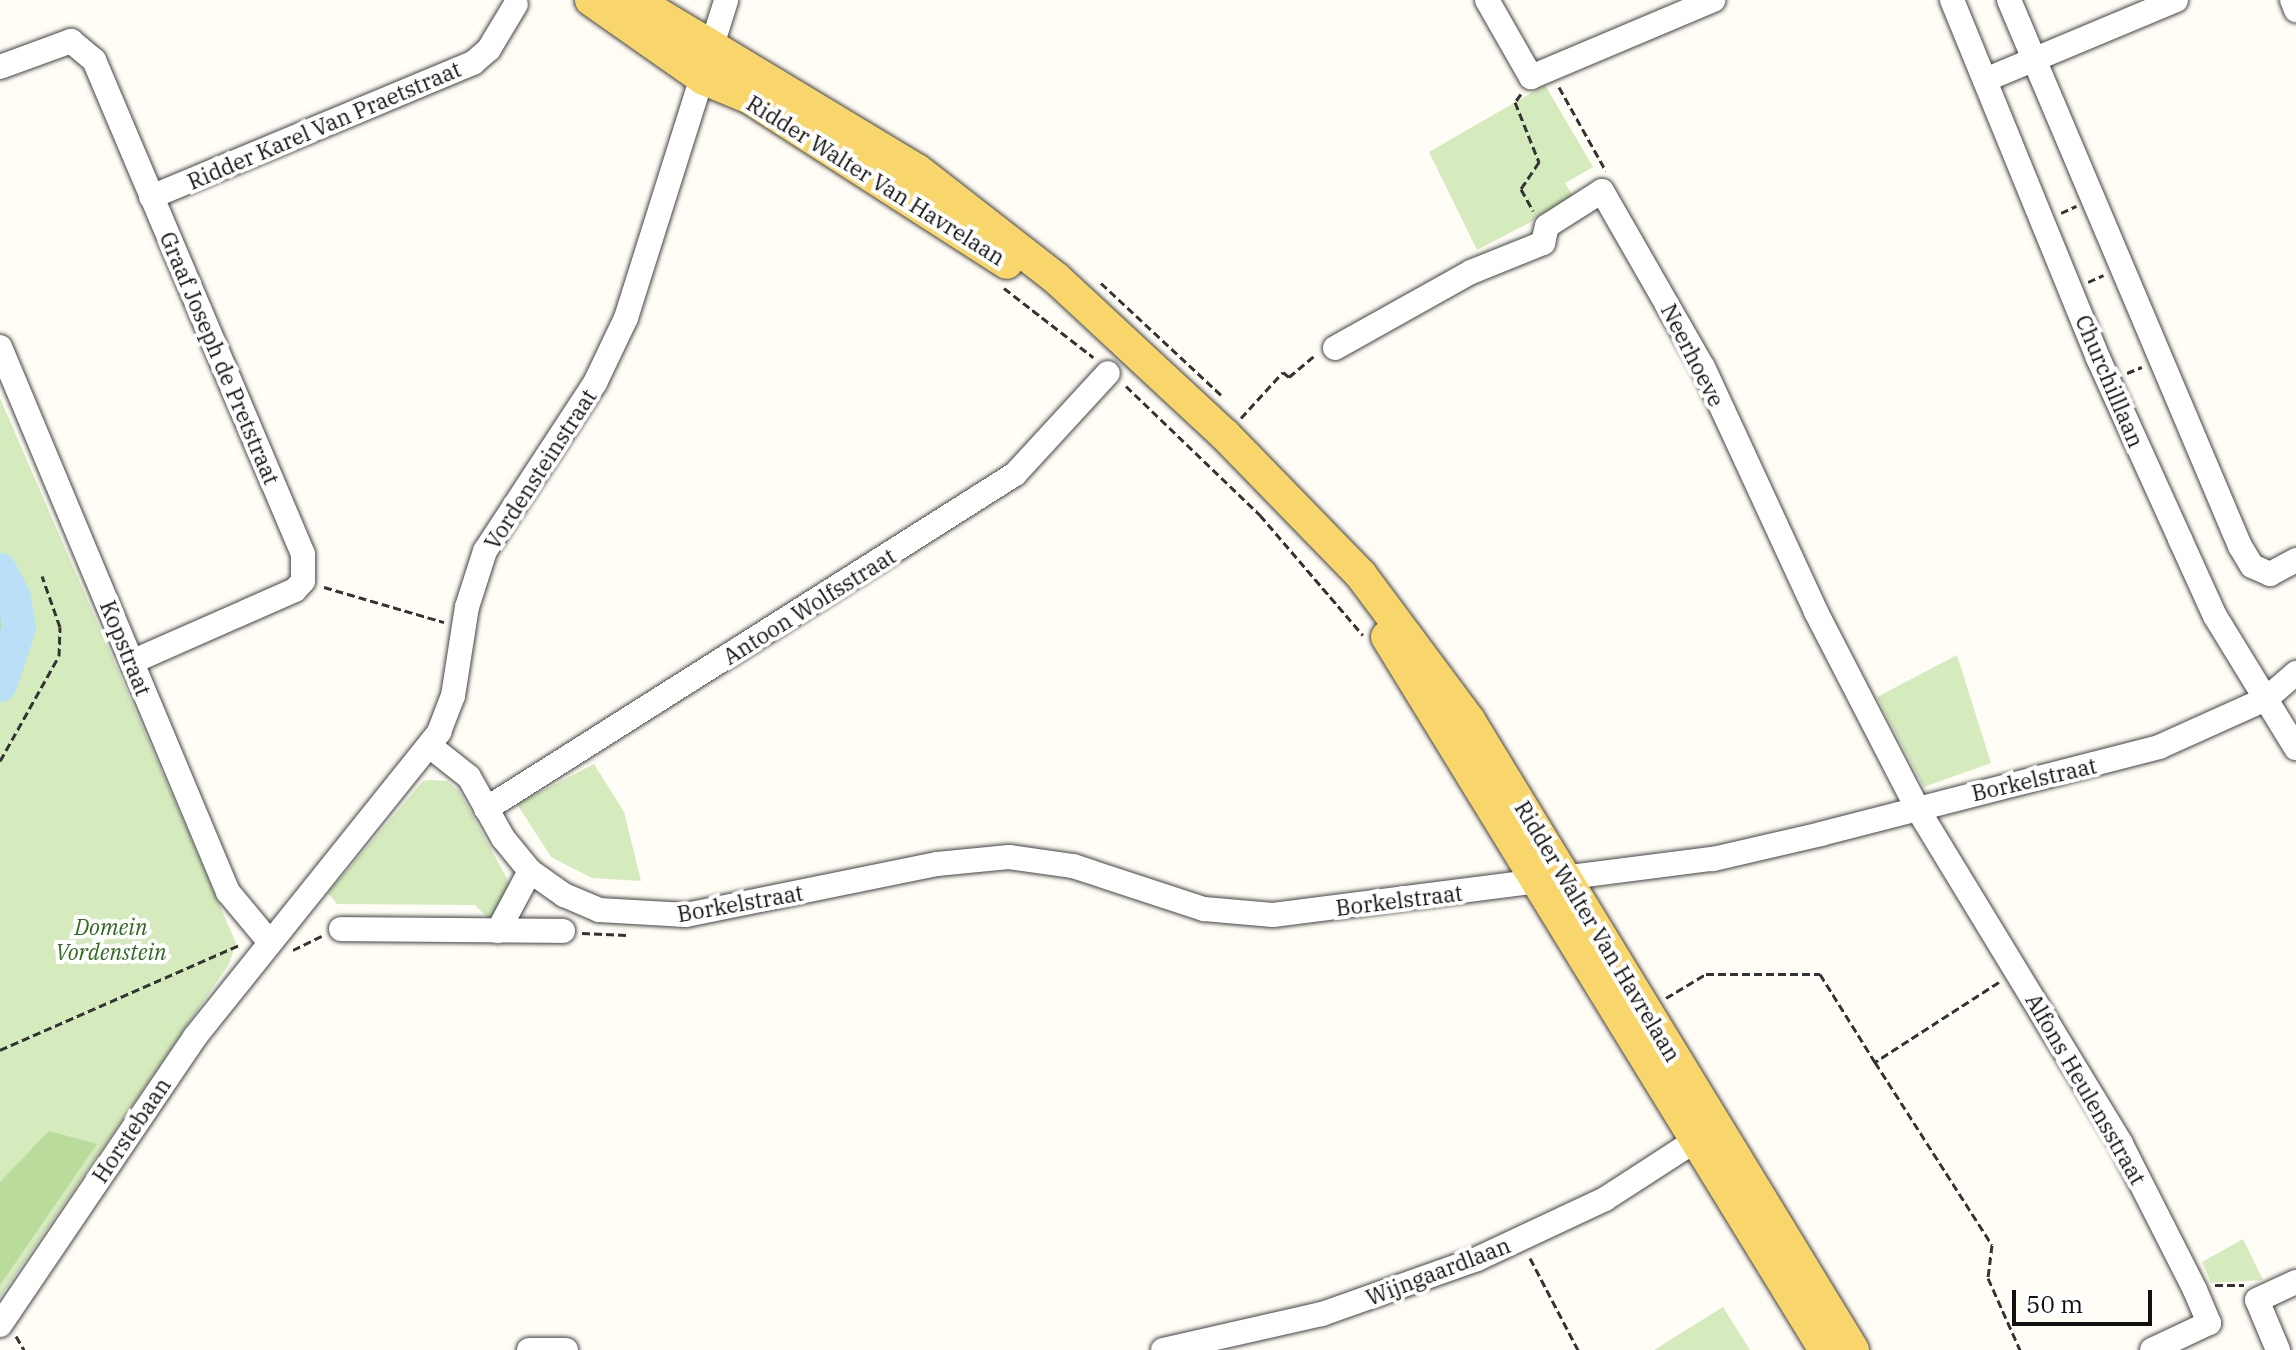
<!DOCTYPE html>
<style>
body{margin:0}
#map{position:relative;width:2296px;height:1350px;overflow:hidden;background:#fffdf5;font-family:"IBM Plex Serif",serif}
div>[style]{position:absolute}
.green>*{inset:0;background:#d5ebbd}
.forest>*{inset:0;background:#b9dc9c}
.river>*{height:34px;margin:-17px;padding:0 17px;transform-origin:17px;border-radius:17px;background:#b9e0f7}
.path>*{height:3px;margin-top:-1.5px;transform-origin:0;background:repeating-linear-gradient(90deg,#333 0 8px,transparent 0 12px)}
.roads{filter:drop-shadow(0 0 2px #444) drop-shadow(0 0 2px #444)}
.minor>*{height:24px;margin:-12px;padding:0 12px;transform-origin:12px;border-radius:12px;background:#fff}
.major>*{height:32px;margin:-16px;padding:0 16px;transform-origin:16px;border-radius:16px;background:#f9d66b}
span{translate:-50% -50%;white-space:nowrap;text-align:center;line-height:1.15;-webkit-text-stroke:8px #fff;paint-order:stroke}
.street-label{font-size:22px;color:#111}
.park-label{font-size:22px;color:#2f6b1f;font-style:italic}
.scale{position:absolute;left:2012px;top:1290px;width:140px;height:36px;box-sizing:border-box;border:4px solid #111;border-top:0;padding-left:10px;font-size:24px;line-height:28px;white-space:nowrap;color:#111;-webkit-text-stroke:6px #fff;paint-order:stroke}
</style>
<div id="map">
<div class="green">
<i style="clip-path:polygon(1545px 85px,1593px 167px,1565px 183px,1575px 199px,1477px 250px,1429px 152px)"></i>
<i style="clip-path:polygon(0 398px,236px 943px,229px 964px,0 1297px)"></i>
<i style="clip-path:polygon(1957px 655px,1991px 763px,1924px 787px,1877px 697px)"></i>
<i style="clip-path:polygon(594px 764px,624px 812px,641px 881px,592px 878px,551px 857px,517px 804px)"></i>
<i style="clip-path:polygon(430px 780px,447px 781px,459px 791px,510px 884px,494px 915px,489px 919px,475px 905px,337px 904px,328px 893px,423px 781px)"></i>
<i style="clip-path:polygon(2243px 1239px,2263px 1280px,2211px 1283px,2202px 1262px)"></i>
<i style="clip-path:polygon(1723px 1307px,1750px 1350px,1654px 1350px)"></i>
</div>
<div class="forest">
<i style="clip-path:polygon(0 561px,25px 618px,0 691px)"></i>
<i style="clip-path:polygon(49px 1131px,97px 1144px,0 1285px,0 1182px)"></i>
</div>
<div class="river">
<i style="left:0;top:570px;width:30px;rotate:63deg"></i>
<i style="left:14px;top:597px;width:31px;rotate:81deg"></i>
<i style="left:19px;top:628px;width:60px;rotate:108.4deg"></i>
</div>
<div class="path">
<i style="left:1559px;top:87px;width:96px;rotate:60.8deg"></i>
<i style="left:1521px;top:94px;width:10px;rotate:127deg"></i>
<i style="left:1515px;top:102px;width:65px;rotate:68.2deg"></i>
<i style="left:1539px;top:162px;width:32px;rotate:124deg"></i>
<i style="left:1521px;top:189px;width:25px;rotate:61deg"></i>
<i style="left:2061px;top:213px;width:17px;rotate:-25deg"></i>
<i style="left:2088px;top:282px;width:17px;rotate:-24deg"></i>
<i style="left:1101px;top:283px;width:164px;rotate:43deg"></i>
<i style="left:1004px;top:288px;width:113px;rotate:37.8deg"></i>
<i style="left:2127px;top:373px;width:16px;rotate:-22deg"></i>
<i style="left:1126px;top:386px;width:186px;rotate:43.9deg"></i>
<i style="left:1260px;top:515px;width:158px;rotate:49.4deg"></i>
<i style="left:1241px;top:418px;width:62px;rotate:-47.6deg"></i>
<i style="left:1283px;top:372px;width:8px;rotate:40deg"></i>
<i style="left:1289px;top:377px;width:34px;rotate:-40deg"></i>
<i style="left:324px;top:587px;width:125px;rotate:16.3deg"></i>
<i style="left:0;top:761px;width:120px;rotate:-60.7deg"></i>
<i style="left:59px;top:656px;width:29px;rotate:-88deg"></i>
<i style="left:60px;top:627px;width:54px;rotate:-109.4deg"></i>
<i style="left:582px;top:933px;width:45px;rotate:2.5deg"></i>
<i style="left:293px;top:950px;width:32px;rotate:-26deg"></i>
<i style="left:1999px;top:982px;width:148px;rotate:147.2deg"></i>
<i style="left:1875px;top:1062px;width:217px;rotate:57.4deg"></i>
<i style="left:1992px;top:1245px;width:33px;rotate:97deg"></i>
<i style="left:1988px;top:1278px;width:79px;rotate:66deg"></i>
<i style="left:1666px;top:998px;width:47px;rotate:-31deg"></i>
<i style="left:1706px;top:974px;width:114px"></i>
<i style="left:1820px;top:974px;width:104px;rotate:58deg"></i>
<i style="left:0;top:1050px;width:261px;rotate:-23.7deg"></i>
<i style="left:1530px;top:1258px;width:104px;rotate:62.4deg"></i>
<i style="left:2215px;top:1285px;width:29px"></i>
<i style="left:16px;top:1336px;width:16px;rotate:60deg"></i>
</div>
<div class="roads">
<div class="minor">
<i style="left:1487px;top:0;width:89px;rotate:60.3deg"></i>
<i style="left:1531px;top:77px;width:198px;rotate:-22.9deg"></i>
<i style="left:1952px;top:0;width:387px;rotate:67.8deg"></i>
<i style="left:2098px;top:358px;width:199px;rotate:65.6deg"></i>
<i style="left:2180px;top:539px;width:85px;rotate:65.6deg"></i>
<i style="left:2215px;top:616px;width:155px;rotate:58.5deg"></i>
<i style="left:2009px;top:0;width:593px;rotate:67.07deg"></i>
<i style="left:2240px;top:546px;width:23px;rotate:59deg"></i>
<i style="left:2252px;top:566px;width:20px;rotate:24deg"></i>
<i style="left:2270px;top:574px;width:30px;rotate:-28deg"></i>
<i style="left:2292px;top:0;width:11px;rotate:68deg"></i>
<i style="left:0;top:67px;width:76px;rotate:-20.1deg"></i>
<i style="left:71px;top:41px;width:30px;rotate:40deg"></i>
<i style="left:94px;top:60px;width:536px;rotate:67.07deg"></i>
<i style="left:303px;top:554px;width:27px;rotate:90deg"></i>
<i style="left:303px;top:581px;width:12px;rotate:132deg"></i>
<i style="left:295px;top:590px;width:178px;rotate:156.2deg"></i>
<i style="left:1985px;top:80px;width:207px;rotate:-22.7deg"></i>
<i style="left:151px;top:197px;width:349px;rotate:-22.6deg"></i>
<i style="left:473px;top:63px;width:21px;rotate:-41deg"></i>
<i style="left:489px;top:49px;width:52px;rotate:-59deg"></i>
<i style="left:0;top:347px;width:591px;rotate:67.3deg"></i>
<i style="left:228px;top:892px;width:62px;rotate:50.2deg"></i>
<i style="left:1335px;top:348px;width:156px;rotate:-29.2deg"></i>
<i style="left:1471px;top:272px;width:78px;rotate:-21.9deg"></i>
<i style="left:1543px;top:243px;width:17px;rotate:-77deg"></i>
<i style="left:1547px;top:226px;width:65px;rotate:-32.5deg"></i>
<i style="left:1602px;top:191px;width:203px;rotate:60.2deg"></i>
<i style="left:1703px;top:367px;width:270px;rotate:65.2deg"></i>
<i style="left:1816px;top:612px;width:220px;rotate:62.7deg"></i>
<i style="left:1917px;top:808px;width:393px;rotate:58.7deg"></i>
<i style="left:2121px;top:1144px;width:164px;rotate:63.1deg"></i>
<i style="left:2195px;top:1290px;width:36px;rotate:67deg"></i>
<i style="left:2209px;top:1323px;width:63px;rotate:154.7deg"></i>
<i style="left:431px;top:747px;width:48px;rotate:38.3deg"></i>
<i style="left:469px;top:777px;width:70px;rotate:60.9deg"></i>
<i style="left:503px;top:838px;width:43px;rotate:50.7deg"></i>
<i style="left:530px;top:871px;width:42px;rotate:35.2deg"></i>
<i style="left:564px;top:895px;width:38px;rotate:23deg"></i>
<i style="left:599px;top:910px;width:87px;rotate:3.3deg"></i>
<i style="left:686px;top:915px;width:256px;rotate:-11.5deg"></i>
<i style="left:937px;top:864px;width:72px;rotate:-5.6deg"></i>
<i style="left:1009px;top:857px;width:65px;rotate:8deg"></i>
<i style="left:1073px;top:866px;width:138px;rotate:18.2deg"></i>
<i style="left:1204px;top:909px;width:69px;rotate:5deg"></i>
<i style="left:1273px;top:915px;width:444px;rotate:-7.3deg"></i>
<i style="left:1713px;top:859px;width:111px;rotate:-13deg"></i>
<i style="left:1821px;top:834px;width:349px;rotate:-14.4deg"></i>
<i style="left:2159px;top:747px;width:117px;rotate:-24.2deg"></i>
<i style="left:2266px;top:699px;width:40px;rotate:-41deg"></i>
<i style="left:486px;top:809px;width:626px;rotate:-32.34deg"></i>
<i style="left:1015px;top:474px;width:137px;rotate:-47.4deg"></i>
<i style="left:341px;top:929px;width:222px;rotate:0.5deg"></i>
<i style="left:498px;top:931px;width:68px;rotate:-61.9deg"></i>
<i style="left:0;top:1325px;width:348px;rotate:-55.9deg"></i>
<i style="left:195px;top:1037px;width:391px;rotate:-51.3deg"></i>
<i style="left:439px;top:732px;width:39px;rotate:-69deg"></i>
<i style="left:453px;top:696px;width:90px;rotate:-81.1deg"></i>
<i style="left:467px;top:607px;width:59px;rotate:-72.2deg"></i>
<i style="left:485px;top:551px;width:201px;rotate:-56.8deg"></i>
<i style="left:595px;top:383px;width:72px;rotate:-64.5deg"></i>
<i style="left:626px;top:318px;width:333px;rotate:-72.5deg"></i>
<i style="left:529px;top:1350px;width:37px"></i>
<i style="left:1163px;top:1350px;width:163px;rotate:-12.8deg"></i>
<i style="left:1322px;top:1314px;width:164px;rotate:-19.5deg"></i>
<i style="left:1477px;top:1259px;width:141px;rotate:-25.1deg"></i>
<i style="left:1605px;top:1199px;width:105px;rotate:-32.9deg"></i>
<i style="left:2278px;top:1350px;width:54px;rotate:-112.8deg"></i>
<i style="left:2257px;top:1300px;width:43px;rotate:-24.8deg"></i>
</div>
<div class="major">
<i style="left:591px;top:0;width:138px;rotate:35deg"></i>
<i style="left:704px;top:79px;width:50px;rotate:22.4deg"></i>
<i style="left:750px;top:98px;width:305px;rotate:32.7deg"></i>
<i style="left:635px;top:0;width:329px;rotate:31.1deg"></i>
<i style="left:917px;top:170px;width:177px;rotate:37.9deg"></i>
<i style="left:1057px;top:279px;width:229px;rotate:42.9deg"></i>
<i style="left:1225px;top:435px;width:195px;rotate:45.8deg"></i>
<i style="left:1361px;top:575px;width:181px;rotate:53.3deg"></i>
<i style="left:1469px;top:720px;width:738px;rotate:58.64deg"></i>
<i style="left:1387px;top:637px;width:837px;rotate:58.44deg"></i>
</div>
</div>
<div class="street-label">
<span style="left:324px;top:125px;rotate:-23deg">Ridder Karel Van Praetstraat</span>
<span style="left:876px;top:180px;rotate:32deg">Ridder Walter Van Havrelaan</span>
<span style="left:1693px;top:355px;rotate:63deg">Neerhoeve</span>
<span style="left:220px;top:358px;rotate:67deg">Graaf Joseph de Pretstraat</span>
<span style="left:2110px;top:381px;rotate:67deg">Churchilllaan</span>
<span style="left:540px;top:469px;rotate:-57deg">Vordensteinstraat</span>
<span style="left:809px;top:606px;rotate:-32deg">Antoon Wolfsstraat</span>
<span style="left:126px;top:648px;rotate:68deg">Kopstraat</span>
<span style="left:2034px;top:779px;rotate:-13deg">Borkelstraat</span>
<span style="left:1399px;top:900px;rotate:-7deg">Borkelstraat</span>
<span style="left:740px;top:903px;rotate:-10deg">Borkelstraat</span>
<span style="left:1598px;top:931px;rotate:59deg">Ridder Walter Van Havrelaan</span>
<span style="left:2086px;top:1089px;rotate:60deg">Alfons Heulensstraat</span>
<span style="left:131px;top:1130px;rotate:-56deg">Horstebaan</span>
<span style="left:1438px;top:1271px;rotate:-21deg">Wijngaardlaan</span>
</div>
<div class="park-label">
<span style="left:111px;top:939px">Domein<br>Vordenstein</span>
</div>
<div class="scale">50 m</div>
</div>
